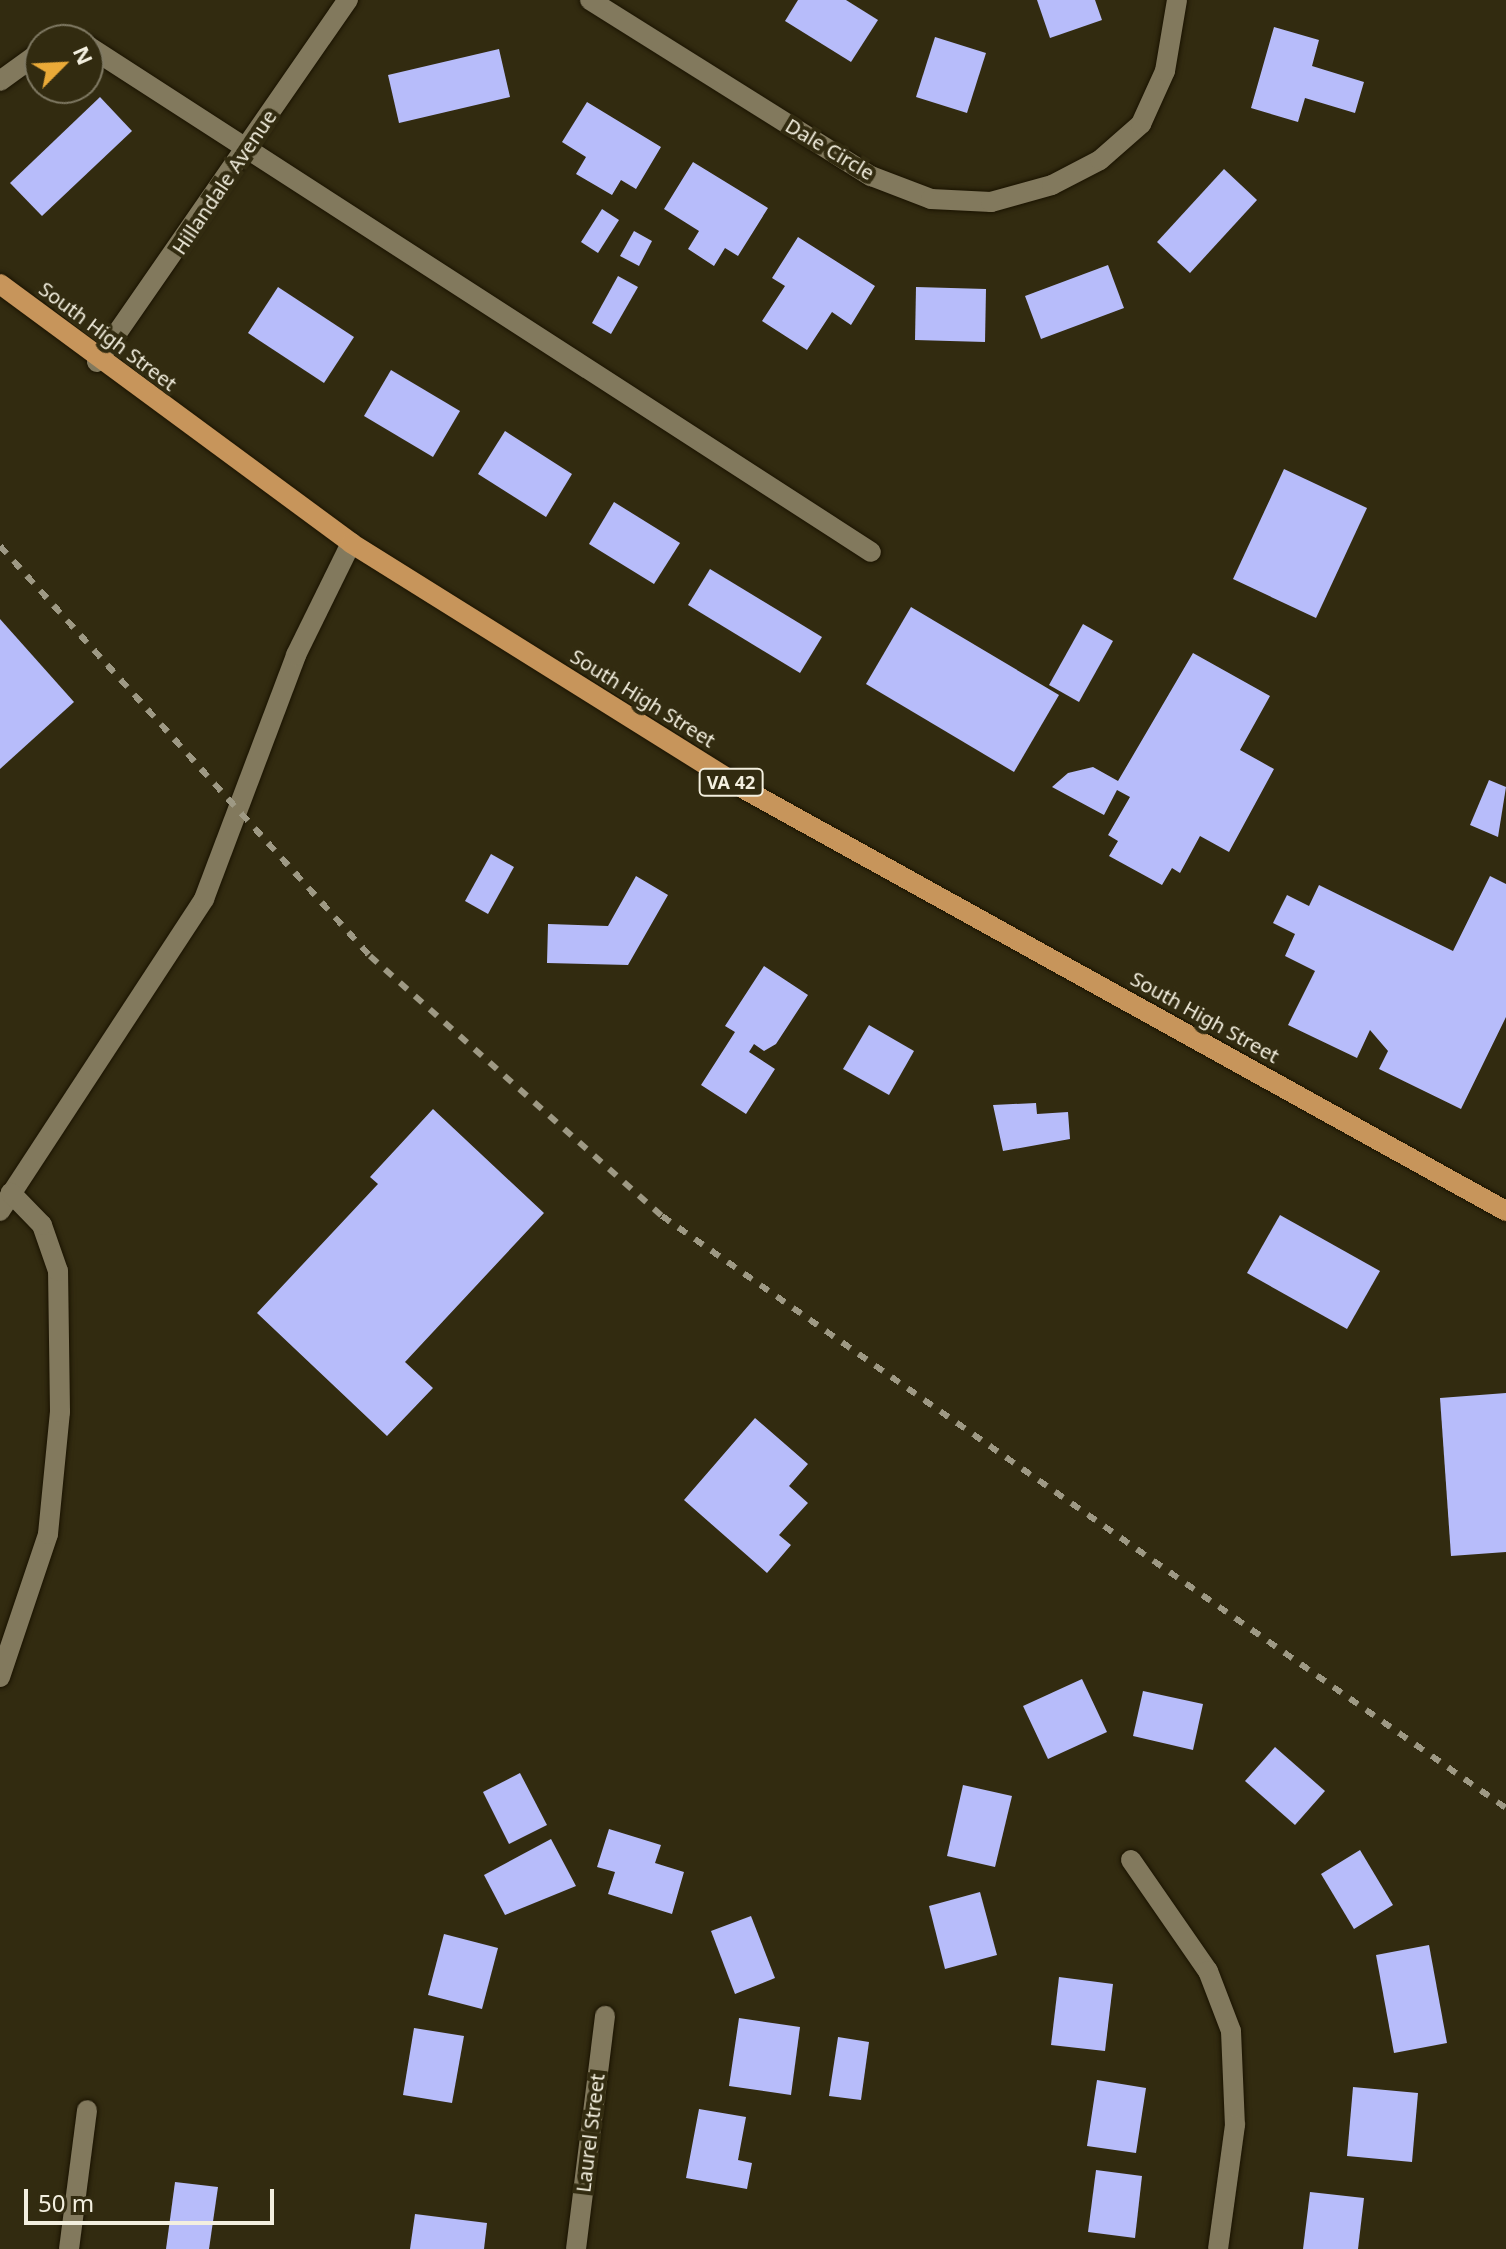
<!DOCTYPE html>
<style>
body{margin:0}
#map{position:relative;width:1506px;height:2249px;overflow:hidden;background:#322b10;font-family:"Noto Sans",sans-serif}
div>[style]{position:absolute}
.building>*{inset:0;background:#b7bcfa}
.roads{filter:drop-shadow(0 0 2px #1a1300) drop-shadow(0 0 2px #1a1300)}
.minor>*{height:20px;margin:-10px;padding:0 10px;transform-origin:10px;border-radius:10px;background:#82795d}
.major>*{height:20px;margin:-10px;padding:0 10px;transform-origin:10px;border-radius:10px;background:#c7955b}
.rail>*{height:6px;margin-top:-3px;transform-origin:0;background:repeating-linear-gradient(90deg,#9e9984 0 10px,transparent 0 20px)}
span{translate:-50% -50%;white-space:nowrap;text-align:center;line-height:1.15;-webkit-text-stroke:8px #322b10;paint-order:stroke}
.shield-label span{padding:2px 6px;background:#322b10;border:2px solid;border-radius:6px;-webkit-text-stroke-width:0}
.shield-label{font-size:18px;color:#f3efdf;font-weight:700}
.street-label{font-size:20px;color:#f3efdf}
.north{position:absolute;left:24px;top:24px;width:80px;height:80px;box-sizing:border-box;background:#322b10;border:2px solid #7f7963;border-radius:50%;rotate:66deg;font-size:22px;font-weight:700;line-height:32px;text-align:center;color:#f3efdf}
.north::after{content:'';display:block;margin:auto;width:28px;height:36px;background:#eaaa38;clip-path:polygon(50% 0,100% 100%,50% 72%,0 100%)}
.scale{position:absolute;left:24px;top:2189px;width:250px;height:36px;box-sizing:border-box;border:4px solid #f3efdf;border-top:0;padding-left:10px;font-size:24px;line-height:28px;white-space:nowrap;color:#f3efdf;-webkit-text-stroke:6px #322b10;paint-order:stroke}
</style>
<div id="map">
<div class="building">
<i style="clip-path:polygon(798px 0,846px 0,878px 20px,851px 62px,785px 21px)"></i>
<i style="clip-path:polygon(1037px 0,1095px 0,1102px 20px,1050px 38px)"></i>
<i style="clip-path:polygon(1274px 27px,1319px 40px,1312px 66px,1364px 82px,1355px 113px,1305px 98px,1298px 122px,1251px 108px)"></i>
<i style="clip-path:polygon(935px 37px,986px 53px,967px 113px,916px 97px)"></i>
<i style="clip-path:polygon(499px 49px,510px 97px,399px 123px,388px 75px)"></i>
<i style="clip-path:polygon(100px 97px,132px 131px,42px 216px,10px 183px)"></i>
<i style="clip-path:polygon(587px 102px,661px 147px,636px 189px,621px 180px,612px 195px,576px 174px,586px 157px,562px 142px)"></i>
<i style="clip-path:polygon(693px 162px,768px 208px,738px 256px,725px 248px,714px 266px,688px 249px,699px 231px,664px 209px)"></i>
<i style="clip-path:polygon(1224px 169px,1257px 200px,1190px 273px,1157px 242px)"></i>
<i style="clip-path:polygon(602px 209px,619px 220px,598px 253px,581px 242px)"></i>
<i style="clip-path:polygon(634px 231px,652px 241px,639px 266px,620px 256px)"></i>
<i style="clip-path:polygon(798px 237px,875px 286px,851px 325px,832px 312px,807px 350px,762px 321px,785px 286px,772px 278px)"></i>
<i style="clip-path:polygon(1108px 265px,1124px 308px,1041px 339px,1025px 296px)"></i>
<i style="clip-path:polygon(618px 276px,638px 287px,611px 334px,592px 323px)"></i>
<i style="clip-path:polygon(278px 287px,354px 337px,324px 383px,248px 333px)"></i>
<i style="clip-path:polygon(916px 287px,986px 289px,985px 342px,915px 340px)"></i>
<i style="clip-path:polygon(391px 370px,460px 411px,433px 457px,364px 416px)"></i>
<i style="clip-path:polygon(505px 431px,572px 474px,546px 517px,478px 474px)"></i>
<i style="clip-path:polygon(1284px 469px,1367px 508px,1316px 618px,1233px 579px)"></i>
<i style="clip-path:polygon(614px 502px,680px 543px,654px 584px,589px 544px)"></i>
<i style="clip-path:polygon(710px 569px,822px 637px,800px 673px,688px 605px)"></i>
<i style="clip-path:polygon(911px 607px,1059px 695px,1014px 772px,866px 684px)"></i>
<i style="clip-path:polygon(0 619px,74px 702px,0 769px)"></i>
<i style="clip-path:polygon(1083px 624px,1113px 641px,1079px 702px,1049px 685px)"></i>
<i style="clip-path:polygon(1193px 653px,1270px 696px,1240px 750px,1274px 769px,1229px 852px,1200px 836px,1180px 873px,1172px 868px,1162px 885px,1109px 856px,1118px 841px,1108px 835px,1130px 797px,1117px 790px,1104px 815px,1052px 787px,1068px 773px,1093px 767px,1118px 781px)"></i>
<i style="clip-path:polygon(1489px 780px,1506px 787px,1498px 837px,1470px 825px)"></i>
<i style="clip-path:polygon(491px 854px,514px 867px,488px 914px,465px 901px)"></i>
<i style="clip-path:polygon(636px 876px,668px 895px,628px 965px,547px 963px,548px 924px,608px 926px)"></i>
<i style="clip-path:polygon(1490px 876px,1506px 884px,1506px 1017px,1461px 1109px,1379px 1069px,1388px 1051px,1370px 1030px,1357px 1058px,1288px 1025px,1315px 971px,1285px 956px,1295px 934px,1273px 923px,1287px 895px,1309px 906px,1319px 885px,1453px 951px)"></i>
<i style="clip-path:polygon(764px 966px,808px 995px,776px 1044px,764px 1051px,754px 1044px,749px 1052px,775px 1069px,746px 1114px,701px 1085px,735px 1032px,725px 1026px)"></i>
<i style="clip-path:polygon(869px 1025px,914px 1051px,889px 1095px,843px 1069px)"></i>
<i style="clip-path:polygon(1036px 1103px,1037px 1114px,1068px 1112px,1070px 1139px,1003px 1151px,993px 1105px)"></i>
<i style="clip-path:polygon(433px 1109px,544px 1213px,405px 1362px,433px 1388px,387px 1436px,257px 1313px,378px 1184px,370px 1177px)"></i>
<i style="clip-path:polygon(1280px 1215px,1380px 1271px,1347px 1329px,1247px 1273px)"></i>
<i style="clip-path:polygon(1506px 1393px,1506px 1552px,1451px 1556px,1440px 1398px)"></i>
<i style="clip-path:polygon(755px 1418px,808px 1464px,789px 1486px,808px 1503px,779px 1535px,791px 1545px,767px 1573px,684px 1500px)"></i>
<i style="clip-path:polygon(1082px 1679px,1107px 1732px,1048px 1759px,1023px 1706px)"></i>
<i style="clip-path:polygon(1143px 1691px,1203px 1704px,1193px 1750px,1133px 1736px)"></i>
<i style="clip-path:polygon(1275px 1747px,1325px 1791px,1295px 1825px,1245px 1781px)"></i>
<i style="clip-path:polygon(520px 1773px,547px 1825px,509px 1844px,483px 1792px)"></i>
<i style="clip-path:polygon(963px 1785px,1012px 1796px,995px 1867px,947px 1856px)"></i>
<i style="clip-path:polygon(609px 1829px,661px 1845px,655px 1863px,684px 1872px,672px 1914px,608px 1894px,615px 1872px,597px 1867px)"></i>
<i style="clip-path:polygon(551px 1839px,576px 1886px,505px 1915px,484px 1875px)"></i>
<i style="clip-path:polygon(1360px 1850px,1393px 1905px,1354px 1929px,1321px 1874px)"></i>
<i style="clip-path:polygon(980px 1892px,997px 1955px,945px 1969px,929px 1906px)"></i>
<i style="clip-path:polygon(751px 1916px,775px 1978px,735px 1994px,711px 1931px)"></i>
<i style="clip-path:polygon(444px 1934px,498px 1948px,482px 2009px,428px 1995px)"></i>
<i style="clip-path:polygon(1429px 1945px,1447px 2043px,1394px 2053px,1376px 1955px)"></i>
<i style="clip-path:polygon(1059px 1977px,1113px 1984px,1105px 2051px,1051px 2045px)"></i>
<i style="clip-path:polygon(739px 2018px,800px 2027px,791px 2095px,729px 2086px)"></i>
<i style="clip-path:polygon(414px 2028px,464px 2036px,452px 2103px,403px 2095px)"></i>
<i style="clip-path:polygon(838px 2037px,869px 2042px,861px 2100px,829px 2096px)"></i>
<i style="clip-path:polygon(1097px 2080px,1146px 2088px,1136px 2153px,1087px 2146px)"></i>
<i style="clip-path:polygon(1353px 2087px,1418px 2093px,1412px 2162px,1347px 2156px)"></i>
<i style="clip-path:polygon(699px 2109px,746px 2117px,738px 2160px,752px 2163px,747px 2189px,686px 2178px)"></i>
<i style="clip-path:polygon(1096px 2170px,1142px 2176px,1135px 2238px,1088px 2232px)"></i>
<i style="clip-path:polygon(175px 2182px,218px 2187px,209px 2249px,166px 2249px)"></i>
<i style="clip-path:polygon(1310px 2192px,1364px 2198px,1358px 2249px,1303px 2249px)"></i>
<i style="clip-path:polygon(415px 2214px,487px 2223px,484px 2249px,410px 2249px)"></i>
</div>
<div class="roads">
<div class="minor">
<i style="left:590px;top:0;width:332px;rotate:32.1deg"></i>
<i style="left:871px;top:176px;width:64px;rotate:21deg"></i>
<i style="left:931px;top:199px;width:60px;rotate:2.9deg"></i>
<i style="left:991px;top:202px;width:63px;rotate:-15.6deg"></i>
<i style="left:1052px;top:185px;width:54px;rotate:-27.5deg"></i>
<i style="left:1100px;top:160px;width:55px;rotate:-41.3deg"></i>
<i style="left:1141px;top:124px;width:58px;rotate:-65.6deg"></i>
<i style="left:1165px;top:71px;width:72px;rotate:-80.4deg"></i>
<i style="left:88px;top:46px;width:932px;rotate:32.87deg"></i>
<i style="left:0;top:81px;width:49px;rotate:-35.9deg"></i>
<i style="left:97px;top:362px;width:441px;rotate:-55.3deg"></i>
<i style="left:0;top:1211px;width:373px;rotate:-56.8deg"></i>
<i style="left:204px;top:899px;width:261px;rotate:-69.3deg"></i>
<i style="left:296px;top:655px;width:125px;rotate:-63.8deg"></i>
<i style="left:0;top:1677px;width:151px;rotate:-71.4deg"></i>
<i style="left:48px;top:1534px;width:123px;rotate:-84.4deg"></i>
<i style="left:60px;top:1412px;width:141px;rotate:-90.8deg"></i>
<i style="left:58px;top:1271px;width:49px;rotate:-109.2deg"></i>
<i style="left:42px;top:1225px;width:45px;rotate:-134.1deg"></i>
<i style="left:1131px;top:1860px;width:135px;rotate:55.3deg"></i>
<i style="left:1208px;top:1971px;width:64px;rotate:69deg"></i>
<i style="left:1231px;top:2031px;width:94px;rotate:87.6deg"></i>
<i style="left:1235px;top:2125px;width:125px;rotate:97.8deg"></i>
<i style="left:69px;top:2249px;width:140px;rotate:-82.6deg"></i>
<i style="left:576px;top:2249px;width:235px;rotate:-82.9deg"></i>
</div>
<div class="major">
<i style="left:0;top:284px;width:436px;rotate:36.4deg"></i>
<i style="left:351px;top:543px;width:464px;rotate:32deg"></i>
<i style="left:744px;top:789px;width:871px;rotate:28.98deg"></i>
</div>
</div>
<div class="rail">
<i style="left:0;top:546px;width:552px;rotate:47.94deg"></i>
<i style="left:370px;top:956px;width:391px;rotate:41.7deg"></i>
<i style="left:662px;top:1216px;width:1031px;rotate:35.05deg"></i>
</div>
<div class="shield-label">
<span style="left:731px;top:782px">VA 42</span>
</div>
<div class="street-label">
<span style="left:830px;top:149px;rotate:31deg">Dale Circle</span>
<span style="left:224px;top:182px;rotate:-56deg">Hillandale Avenue</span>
<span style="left:108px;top:336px;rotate:37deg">South High Street</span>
<span style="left:643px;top:698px;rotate:32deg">South High Street</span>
<span style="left:1205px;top:1017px;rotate:29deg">South High Street</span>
<span style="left:590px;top:2133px;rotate:-83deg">Laurel Street</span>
</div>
<div class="north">N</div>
<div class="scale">50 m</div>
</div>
